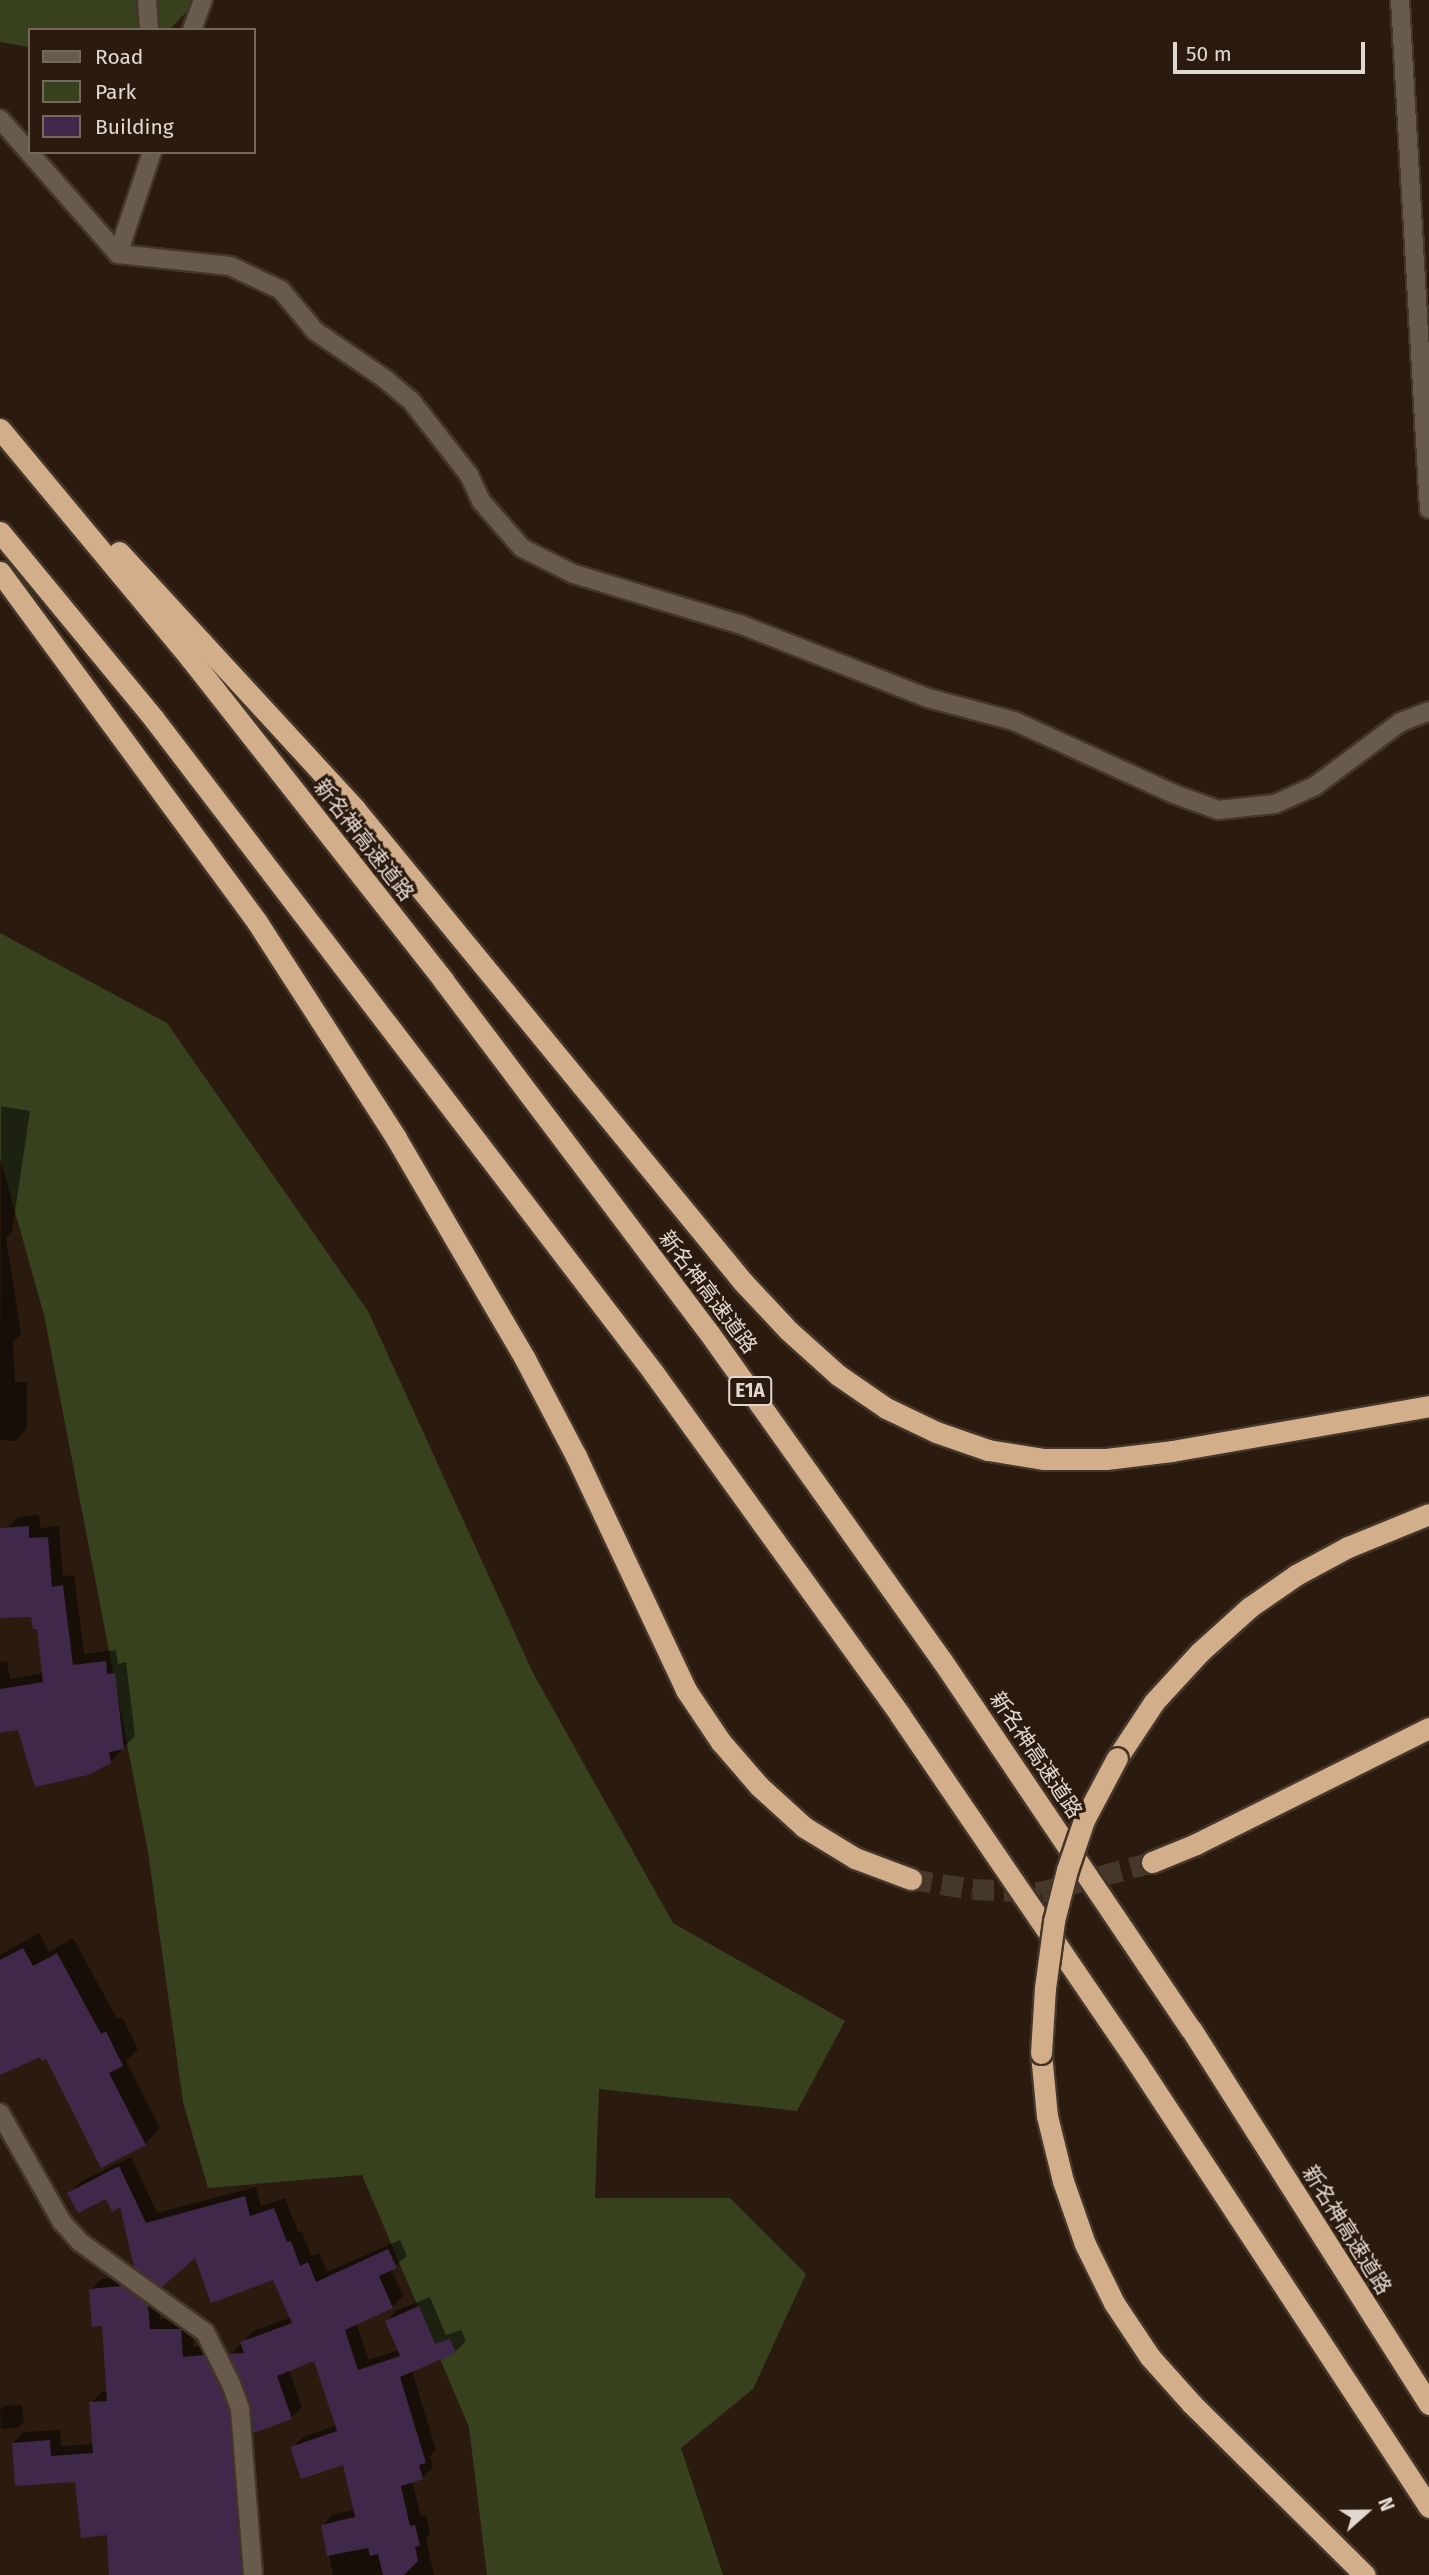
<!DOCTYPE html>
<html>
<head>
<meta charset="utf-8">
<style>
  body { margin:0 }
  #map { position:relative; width:1429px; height:2575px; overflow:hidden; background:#2a1b0e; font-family:"Fira Sans","Noto Sans JP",sans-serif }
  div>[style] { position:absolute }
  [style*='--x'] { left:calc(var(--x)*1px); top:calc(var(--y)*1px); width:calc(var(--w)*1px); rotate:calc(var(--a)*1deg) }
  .green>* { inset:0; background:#37411e }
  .shadow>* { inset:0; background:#0007 }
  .building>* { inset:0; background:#40284a }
  .highway-tunnel>* { height:21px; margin-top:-10.5px; transform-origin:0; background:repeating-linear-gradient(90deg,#46372b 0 21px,transparent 0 31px) }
  .roads { filter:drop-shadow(2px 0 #443529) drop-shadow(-2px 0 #443529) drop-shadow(0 2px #443529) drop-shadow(0 -2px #443529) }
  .street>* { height:18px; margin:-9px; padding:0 9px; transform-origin:9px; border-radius:9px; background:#695b4c }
  .highway>* { height:21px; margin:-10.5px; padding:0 10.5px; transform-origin:10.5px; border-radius:10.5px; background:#d2af8a }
  .bridges { filter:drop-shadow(2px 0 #443529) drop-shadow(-2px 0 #443529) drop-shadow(0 2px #443529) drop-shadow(0 -2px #443529) }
  .highway-bridge>* { height:21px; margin:-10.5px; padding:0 10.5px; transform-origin:10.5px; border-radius:10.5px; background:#d2af8a }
  span { translate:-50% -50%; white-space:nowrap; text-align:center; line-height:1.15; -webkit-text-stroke:6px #2a1b0e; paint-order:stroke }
  .shield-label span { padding:2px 5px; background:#2a1b0e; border:2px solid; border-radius:5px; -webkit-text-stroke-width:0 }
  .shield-label { font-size:19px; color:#e3d8d0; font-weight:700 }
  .street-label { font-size:21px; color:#e3d8d0 }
  .legend { position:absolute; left:28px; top:28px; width:228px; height:126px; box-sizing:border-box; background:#2a1b0e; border:2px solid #74675c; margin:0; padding:9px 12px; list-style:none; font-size:21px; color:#e3d8d0 }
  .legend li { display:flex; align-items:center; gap:14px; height:35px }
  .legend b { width:35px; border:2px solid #74675c }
  .north { position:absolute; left:1331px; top:2477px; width:70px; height:70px; -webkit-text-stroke:5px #2a1b0e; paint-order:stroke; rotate:69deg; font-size:19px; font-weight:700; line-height:28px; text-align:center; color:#e3d8d0 }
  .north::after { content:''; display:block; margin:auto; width:24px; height:32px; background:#e3d8d0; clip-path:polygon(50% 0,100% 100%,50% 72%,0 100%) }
  .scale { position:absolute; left:1173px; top:42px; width:192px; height:32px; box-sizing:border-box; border:4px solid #e3d8d0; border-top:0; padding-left:9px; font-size:21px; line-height:24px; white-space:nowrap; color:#e3d8d0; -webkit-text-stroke:5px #2a1b0e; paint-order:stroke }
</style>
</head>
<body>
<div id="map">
  <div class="green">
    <i style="clip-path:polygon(0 0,198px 0,169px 30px,30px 30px,30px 47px,0 42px)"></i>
    <i style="clip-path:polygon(0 933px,167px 1023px,368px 1311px,533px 1673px,673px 1923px,845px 2021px,797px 2111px,599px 2089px,595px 2198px,730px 2198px,806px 2274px,753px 2389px,681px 2448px,723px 2575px,487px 2575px,469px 2427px,362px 2175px,208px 2188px,183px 2102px,148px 1852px,44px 1315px,0 1158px)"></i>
  </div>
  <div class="shadow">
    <i style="clip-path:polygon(1px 1106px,30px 1111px,12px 1232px,6px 1238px,21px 1334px,13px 1342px,15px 1382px,27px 1382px,27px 1429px,15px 1441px,0 1440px)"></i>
    <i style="clip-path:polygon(39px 1515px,40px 1528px,59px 1526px,63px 1576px,74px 1575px,84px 1654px,116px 1650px,118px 1664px,126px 1662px,135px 1736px,110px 1762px,19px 1728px,0 1731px,0 1662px,7px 1661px,10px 1679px,44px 1673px,39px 1627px,33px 1615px,0 1609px,0 1536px,18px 1517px)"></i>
    <i style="clip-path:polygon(39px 1933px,49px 1952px,73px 1938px,117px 2019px,122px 2017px,138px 2049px,126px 2061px,160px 2128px,145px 2144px,47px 2057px,41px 2054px,0 2073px,0 1955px)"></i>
    <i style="clip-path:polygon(131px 2157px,157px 2213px,256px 2187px,261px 2206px,285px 2198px,298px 2232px,302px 2231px,311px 2256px,319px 2253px,327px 2272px,400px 2240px,407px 2256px,391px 2269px,403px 2296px,392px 2307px,356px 2323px,369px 2360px,399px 2350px,387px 2321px,397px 2310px,430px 2297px,446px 2335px,461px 2330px,466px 2341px,455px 2352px,412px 2371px,436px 2450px,430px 2456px,433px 2467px,422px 2478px,412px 2481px,421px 2516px,426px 2515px,430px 2533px,426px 2538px,434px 2575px,333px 2575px,323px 2525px,333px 2514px,355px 2510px,344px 2463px,292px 2448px,303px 2437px,337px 2425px,315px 2358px,289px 2370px,302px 2407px,291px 2418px,252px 2405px,231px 2354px,253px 2331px,292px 2317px,274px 2277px,196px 2255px,162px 2285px,121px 2205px,106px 2197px,69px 2193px,80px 2182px)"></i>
    <i style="clip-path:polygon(134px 2276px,158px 2294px,160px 2319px,189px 2317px,194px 2347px,215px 2345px,239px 2400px,253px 2575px,111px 2575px,109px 2533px,76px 2480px,13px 2443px,24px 2432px,60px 2430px,61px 2446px,94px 2444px,91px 2403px,102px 2392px,108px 2391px,103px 2324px,91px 2289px,102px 2279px)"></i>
    <i style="clip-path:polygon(22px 2405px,24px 2422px,19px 2427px,1px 2429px,0 2410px,4px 2406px)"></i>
  </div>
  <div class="building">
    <i style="clip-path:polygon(29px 1526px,29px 1538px,48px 1537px,52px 1587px,63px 1585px,73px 1665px,106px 1661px,107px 1674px,115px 1673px,124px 1749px,109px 1752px,111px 1763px,88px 1775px,35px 1787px,18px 1730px,0 1733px,0 1689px,43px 1682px,37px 1629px,33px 1629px,31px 1617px,0 1618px,0 1528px)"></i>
    <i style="clip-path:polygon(23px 1948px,33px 1966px,57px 1953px,101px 2034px,106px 2031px,123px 2066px,109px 2073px,146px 2145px,101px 2168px,46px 2059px,42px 2061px,40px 2057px,0 2075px,0 1960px)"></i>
    <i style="clip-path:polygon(119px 2166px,146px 2223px,245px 2196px,250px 2216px,274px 2208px,287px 2242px,291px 2241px,300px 2266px,308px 2262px,316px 2282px,388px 2249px,397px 2268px,379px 2276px,393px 2308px,345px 2330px,358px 2370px,400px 2356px,385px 2321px,419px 2306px,435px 2344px,450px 2339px,456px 2353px,400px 2377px,426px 2463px,419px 2465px,423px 2479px,401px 2486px,410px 2526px,415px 2525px,420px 2546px,415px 2547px,418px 2561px,404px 2575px,383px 2575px,378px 2554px,370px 2556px,368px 2548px,327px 2556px,321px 2525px,355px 2517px,343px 2465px,301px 2479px,290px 2447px,337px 2431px,314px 2361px,277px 2376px,292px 2419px,253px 2433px,251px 2405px,229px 2354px,244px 2353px,240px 2342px,292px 2323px,273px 2280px,211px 2303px,195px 2258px,162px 2287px,134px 2267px,120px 2207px,112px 2212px,106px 2199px,78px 2213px,67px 2193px)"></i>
    <i style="clip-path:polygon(122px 2286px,148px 2305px,150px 2329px,181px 2329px,183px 2357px,204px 2355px,221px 2388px,229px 2411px,242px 2575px,109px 2575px,107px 2535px,81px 2538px,75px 2482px,15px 2486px,12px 2443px,50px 2440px,51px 2456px,93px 2453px,89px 2402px,107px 2401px,102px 2326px,92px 2327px,89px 2289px)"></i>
  </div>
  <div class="highway-tunnel">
    <i style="--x:911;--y:1879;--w:63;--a:9.2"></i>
    <i style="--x:973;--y:1889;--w:68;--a:2.5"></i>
    <i style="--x:1041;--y:1892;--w:115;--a:-15.1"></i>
  </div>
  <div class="roads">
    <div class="street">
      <i style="--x:147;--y:0;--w:30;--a:86"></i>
      <i style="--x:1400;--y:0;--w:510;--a:86.74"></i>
      <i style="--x:192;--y:30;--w:32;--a:-70"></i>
      <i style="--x:0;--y:119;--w:179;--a:48.8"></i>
      <i style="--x:118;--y:254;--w:113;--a:6.1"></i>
      <i style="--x:230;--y:266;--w:56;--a:25.2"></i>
      <i style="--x:281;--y:290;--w:53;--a:50.3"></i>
      <i style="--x:315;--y:331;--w:85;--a:34.4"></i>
      <i style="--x:385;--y:379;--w:35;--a:40"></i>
      <i style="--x:412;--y:402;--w:93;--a:52"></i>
      <i style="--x:469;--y:475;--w:29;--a:65"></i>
      <i style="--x:481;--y:501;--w:62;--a:48.9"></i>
      <i style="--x:522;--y:548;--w:58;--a:26.6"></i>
      <i style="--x:574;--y:574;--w:172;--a:16.9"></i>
      <i style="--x:739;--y:624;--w:203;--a:21.4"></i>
      <i style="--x:928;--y:698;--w:89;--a:15"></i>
      <i style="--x:1014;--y:721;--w:176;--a:24.5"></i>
      <i style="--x:1174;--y:794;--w:47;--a:20"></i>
      <i style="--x:1218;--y:810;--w:57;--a:-6"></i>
      <i style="--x:1275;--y:804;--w:44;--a:-24.2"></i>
      <i style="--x:1315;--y:786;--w:107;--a:-36.7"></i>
      <i style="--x:1401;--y:722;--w:30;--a:-21"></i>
      <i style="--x:118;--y:254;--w:108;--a:-71.6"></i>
      <i style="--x:0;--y:2113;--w:125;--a:60.4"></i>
      <i style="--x:62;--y:2222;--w:27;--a:48"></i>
      <i style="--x:80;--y:2242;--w:154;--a:35.8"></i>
      <i style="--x:205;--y:2332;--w:58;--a:63.4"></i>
      <i style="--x:231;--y:2384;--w:27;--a:70"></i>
      <i style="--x:240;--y:2409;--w:167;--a:85.5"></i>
    </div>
    <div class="highway">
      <i style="--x:0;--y:429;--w:298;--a:50.3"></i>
      <i style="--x:190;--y:658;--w:410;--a:51.8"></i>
      <i style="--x:443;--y:980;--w:438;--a:53"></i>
      <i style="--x:707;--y:1330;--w:407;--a:54.6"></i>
      <i style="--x:943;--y:1662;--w:443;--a:56"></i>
      <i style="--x:1191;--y:2029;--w:444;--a:57.6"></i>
      <i style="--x:0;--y:532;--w:242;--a:50.5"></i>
      <i style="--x:154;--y:719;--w:822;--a:52.61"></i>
      <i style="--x:653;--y:1372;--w:423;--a:54.2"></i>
      <i style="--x:900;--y:1715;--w:422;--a:55.7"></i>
      <i style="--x:1138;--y:2064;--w:530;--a:56.7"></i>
      <i style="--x:119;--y:552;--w:349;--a:47.4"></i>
      <i style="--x:355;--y:809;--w:612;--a:50.64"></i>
      <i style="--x:743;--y:1282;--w:67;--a:46.8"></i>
      <i style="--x:789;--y:1331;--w:66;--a:41.9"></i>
      <i style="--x:838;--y:1375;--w:58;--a:34.5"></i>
      <i style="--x:886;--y:1408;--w:55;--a:25.6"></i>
      <i style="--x:936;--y:1432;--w:55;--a:19.1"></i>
      <i style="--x:988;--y:1450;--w:57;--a:9.1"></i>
      <i style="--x:1044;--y:1459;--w:62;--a:0"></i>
      <i style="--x:1106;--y:1459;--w:66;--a:-6.9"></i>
      <i style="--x:1172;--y:1451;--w:261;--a:-9.9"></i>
      <i style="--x:0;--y:572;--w:434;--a:53.7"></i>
      <i style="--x:257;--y:922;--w:257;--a:57.2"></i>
      <i style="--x:396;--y:1138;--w:256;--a:59.7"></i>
      <i style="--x:525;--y:1359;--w:110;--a:62.3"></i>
      <i style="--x:576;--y:1456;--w:259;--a:64.8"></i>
      <i style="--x:686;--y:1690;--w:63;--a:56.1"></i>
      <i style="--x:721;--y:1742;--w:58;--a:49.2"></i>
      <i style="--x:759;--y:1786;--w:61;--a:42.3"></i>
      <i style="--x:804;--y:1827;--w:60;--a:31.3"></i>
      <i style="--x:855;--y:1858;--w:60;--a:20.6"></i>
      <i style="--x:1117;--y:1758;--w:67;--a:-56.5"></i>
      <i style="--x:1154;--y:1702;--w:68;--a:-47.4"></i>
      <i style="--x:1200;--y:1652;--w:67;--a:-42"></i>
      <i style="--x:1250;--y:1607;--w:56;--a:-34.8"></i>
      <i style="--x:1296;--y:1575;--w:59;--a:-28.3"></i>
      <i style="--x:1348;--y:1547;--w:87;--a:-22.2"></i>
      <i style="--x:1152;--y:1862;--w:48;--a:-22.2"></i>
      <i style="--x:1196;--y:1844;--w:260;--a:-26.5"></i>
      <i style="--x:1041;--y:2053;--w:63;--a:84.6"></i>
      <i style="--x:1047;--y:2116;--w:67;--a:76.2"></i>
      <i style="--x:1063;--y:2181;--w:67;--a:70.8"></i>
      <i style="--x:1085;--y:2244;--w:66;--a:63.8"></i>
      <i style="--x:1114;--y:2303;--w:65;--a:56.3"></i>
      <i style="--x:1150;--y:2357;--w:63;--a:48.2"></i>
      <i style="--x:1192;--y:2404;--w:243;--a:44.7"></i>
    </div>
  </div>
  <div class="bridges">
    <div class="highway-bridge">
      <i style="--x:1041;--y:2053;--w:65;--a:-86.5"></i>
      <i style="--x:1045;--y:1988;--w:68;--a:-82.3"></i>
      <i style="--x:1054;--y:1921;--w:53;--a:-75.7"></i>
      <i style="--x:1067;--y:1870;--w:53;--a:-71.2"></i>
      <i style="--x:1084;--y:1820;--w:70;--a:-62"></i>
    </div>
  </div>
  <div class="shield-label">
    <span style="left:750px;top:1391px">E1A</span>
  </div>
  <div class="street-label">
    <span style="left:364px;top:840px;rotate:52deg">新名神高速道路</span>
    <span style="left:708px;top:1292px;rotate:53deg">新名神高速道路</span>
    <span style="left:1036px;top:1755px;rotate:56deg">新名神高速道路</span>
    <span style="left:1347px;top:2230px;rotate:58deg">新名神高速道路</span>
  </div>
  <ul class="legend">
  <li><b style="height:9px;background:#695b4c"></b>Road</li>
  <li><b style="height:19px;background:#37411e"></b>Park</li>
  <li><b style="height:19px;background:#40284a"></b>Building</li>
  </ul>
  <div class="north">N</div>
  <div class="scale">50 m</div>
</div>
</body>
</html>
